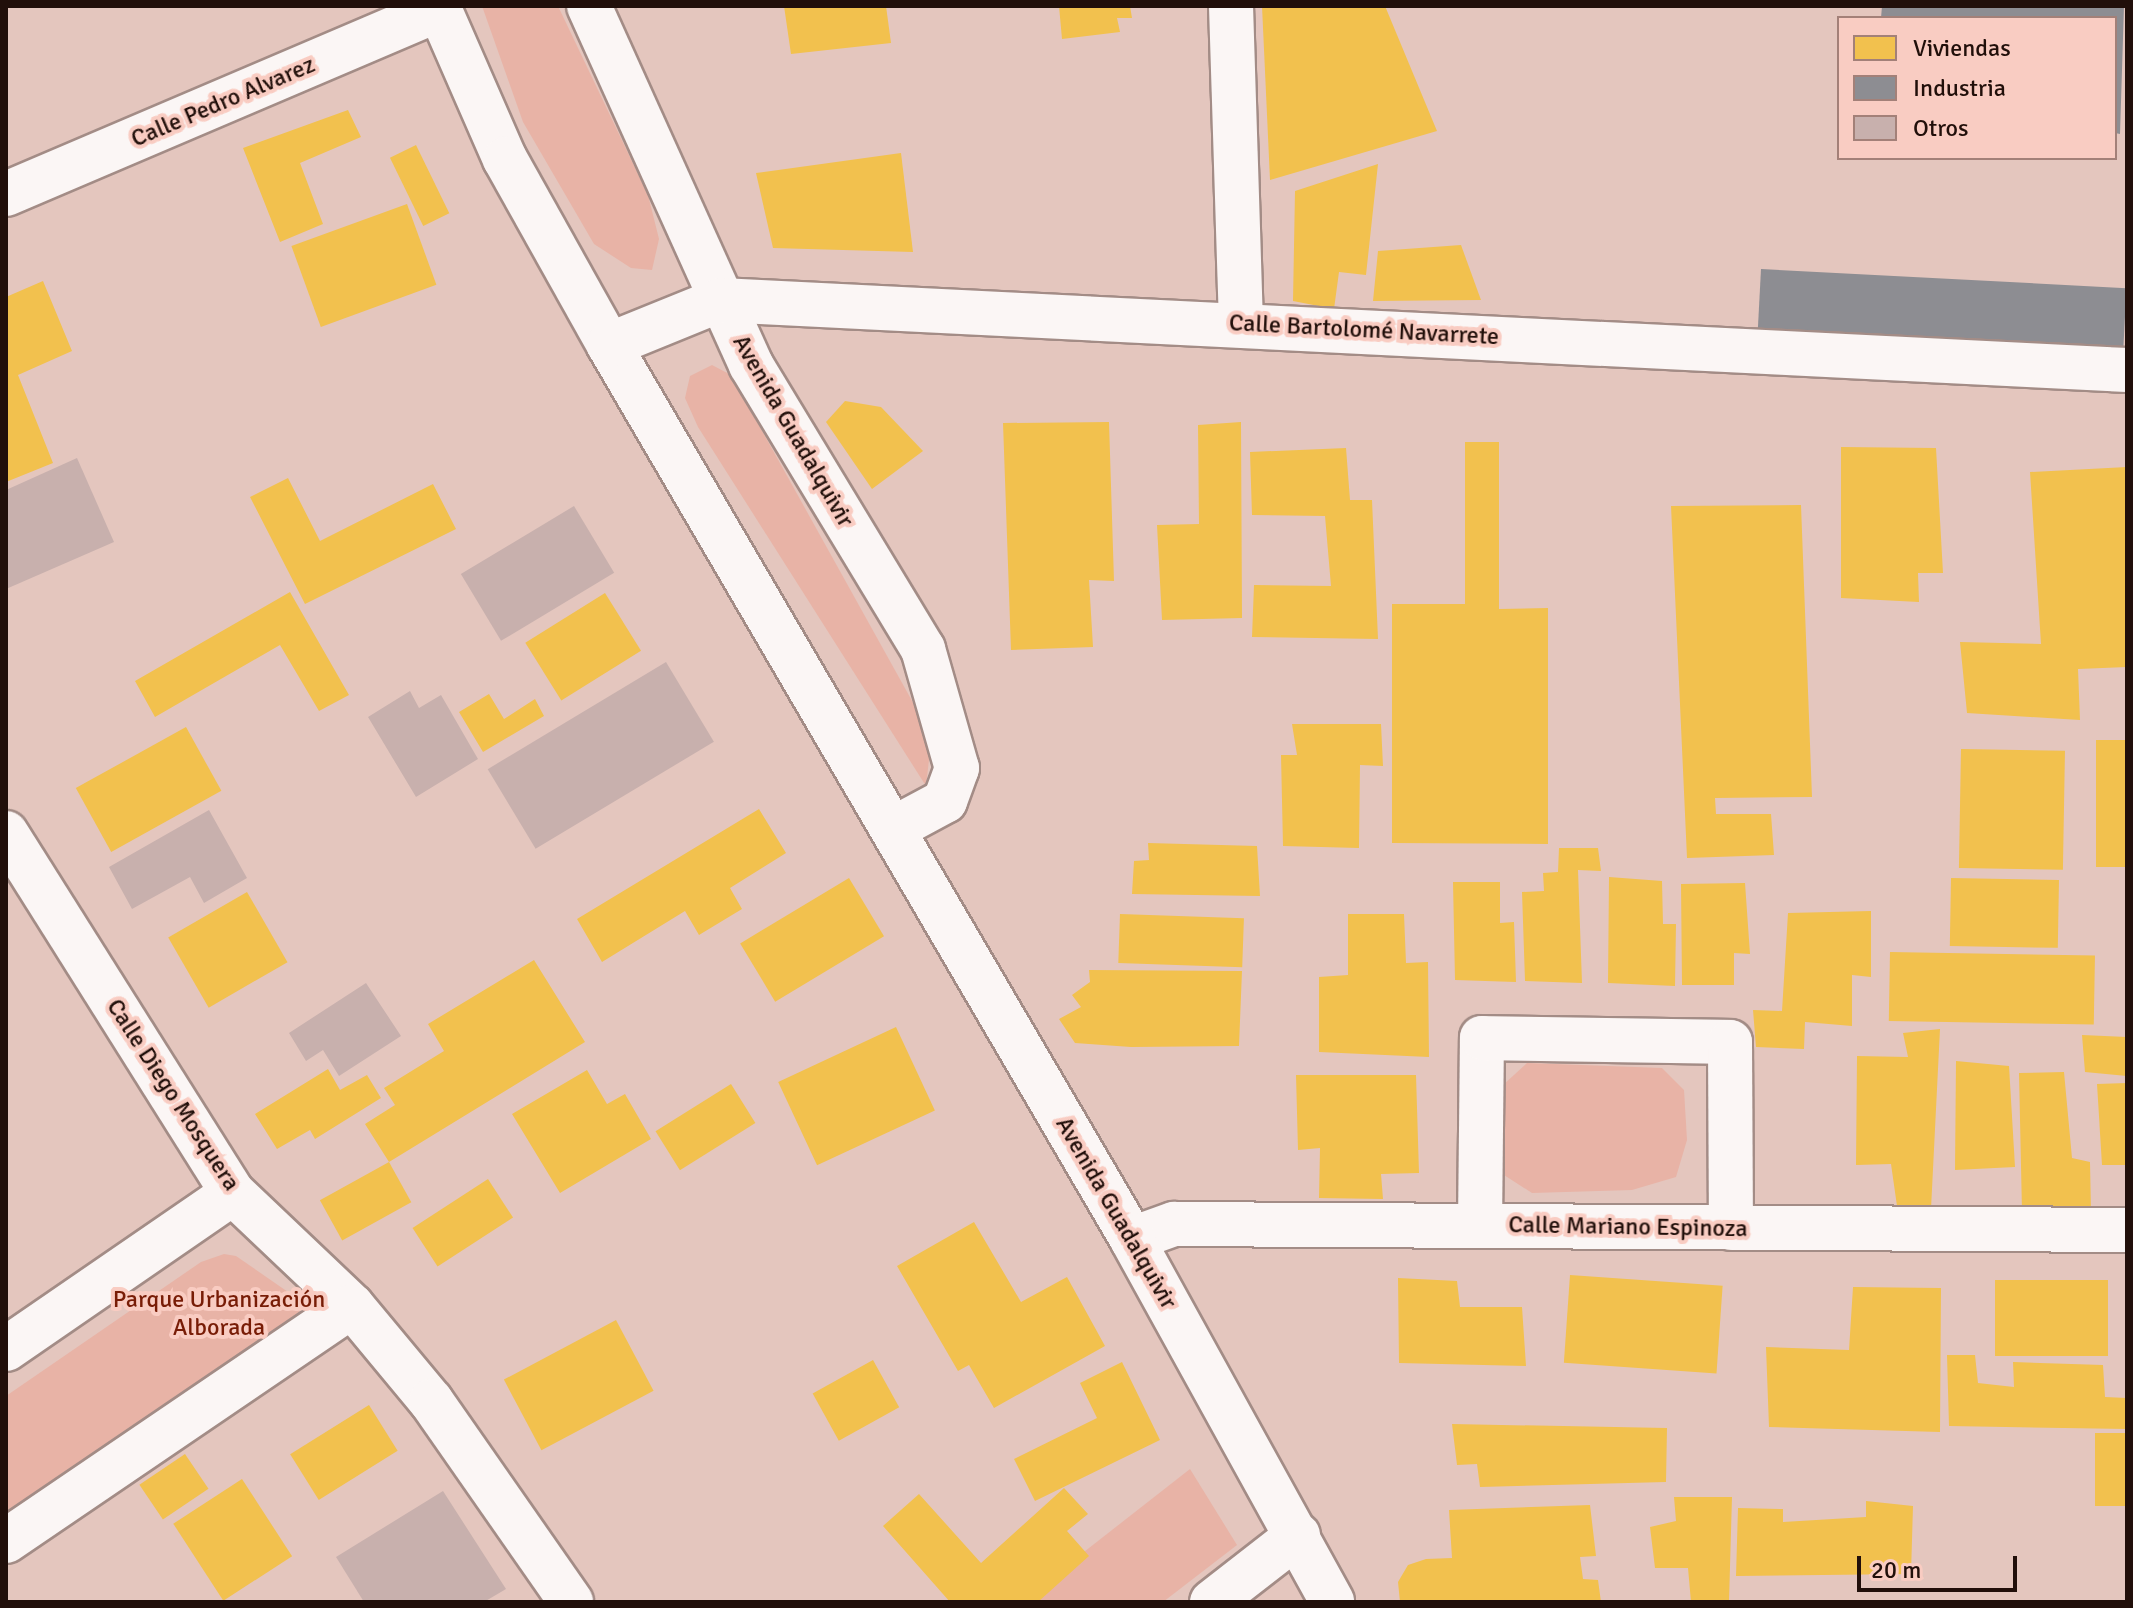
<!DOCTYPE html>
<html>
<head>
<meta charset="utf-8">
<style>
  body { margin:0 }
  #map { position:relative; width:2133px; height:1608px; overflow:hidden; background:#e4c6be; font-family:Signika,sans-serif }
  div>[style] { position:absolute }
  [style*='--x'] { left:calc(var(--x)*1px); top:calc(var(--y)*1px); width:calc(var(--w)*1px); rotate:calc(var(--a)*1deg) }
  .green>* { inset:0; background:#e8b3a6 }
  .homes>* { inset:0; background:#f2c14e; transform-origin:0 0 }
  .industry>* { inset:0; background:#8d8d92; transform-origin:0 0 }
  .building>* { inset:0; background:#c8b0ad; transform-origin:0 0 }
  .roads { filter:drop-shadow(2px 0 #a38c86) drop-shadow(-2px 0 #a38c86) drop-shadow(0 2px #a38c86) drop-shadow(0 -2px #a38c86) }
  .minor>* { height:44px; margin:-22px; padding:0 22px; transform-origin:22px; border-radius:22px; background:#fbf6f5 }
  span { translate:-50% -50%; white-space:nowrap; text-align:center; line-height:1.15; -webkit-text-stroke:8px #f9ccc2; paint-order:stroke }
  .street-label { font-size:24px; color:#210f0a }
  .park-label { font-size:24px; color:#781c06 }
  .frame { position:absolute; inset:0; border:8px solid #210f0a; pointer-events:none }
  .legend { position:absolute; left:1837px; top:16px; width:280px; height:144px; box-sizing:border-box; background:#f9ccc2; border:2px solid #a38078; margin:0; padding:10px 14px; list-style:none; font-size:24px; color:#210f0a }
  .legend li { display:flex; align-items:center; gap:16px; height:40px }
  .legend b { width:40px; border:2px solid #a38078 }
  .scale { position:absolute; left:1857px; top:1556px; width:160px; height:36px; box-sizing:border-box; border:4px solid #210f0a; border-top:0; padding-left:10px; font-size:24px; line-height:28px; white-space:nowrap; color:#210f0a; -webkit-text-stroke:6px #f9ccc2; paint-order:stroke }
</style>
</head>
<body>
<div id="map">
  <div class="green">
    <i style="clip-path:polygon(482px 6px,558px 6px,648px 195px,659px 239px,652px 270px,631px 268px,594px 244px,523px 122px)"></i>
    <i style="clip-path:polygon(712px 365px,731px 375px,926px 726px,930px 751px,926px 786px,698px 427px,685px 398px,690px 376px)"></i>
    <i style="clip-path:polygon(1527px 1063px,1662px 1068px,1684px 1090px,1687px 1140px,1676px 1177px,1632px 1190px,1532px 1193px,1504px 1175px,1494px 1144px,1503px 1085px)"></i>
    <i style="clip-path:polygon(224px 1254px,236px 1256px,301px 1301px,297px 1324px,6px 1523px,6px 1396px,201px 1262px)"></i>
    <i style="clip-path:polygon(1190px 1469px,1237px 1545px,1163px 1602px,1020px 1602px)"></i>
  </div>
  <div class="homes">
    <i style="clip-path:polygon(784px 6px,886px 6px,891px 43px,791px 54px)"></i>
    <i style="clip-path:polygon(1059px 6px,1130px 6px,1132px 18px,1117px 18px,1120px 32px,1062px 39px)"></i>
    <i style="clip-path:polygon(1262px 6px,1385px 6px,1437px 131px,1270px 180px)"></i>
    <i style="clip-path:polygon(348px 110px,361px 137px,300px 163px,323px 224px,280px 242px,243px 148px)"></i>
    <i style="left:416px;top:145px;width:76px;height:29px;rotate:64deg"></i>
    <i style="clip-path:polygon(901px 153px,913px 252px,773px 248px,756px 173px)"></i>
    <i style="clip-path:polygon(1378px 164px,1366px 275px,1339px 272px,1334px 309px,1293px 301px,1295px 191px)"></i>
    <i style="left:407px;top:204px;width:86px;height:123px;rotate:70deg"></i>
    <i style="clip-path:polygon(1461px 245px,1481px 300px,1373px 301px,1378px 251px)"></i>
    <i style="clip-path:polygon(43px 281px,72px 351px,18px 375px,53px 463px,6px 482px,6px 297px)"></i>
    <i style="clip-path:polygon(845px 401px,881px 407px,923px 451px,872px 489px,826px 422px)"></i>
    <i style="clip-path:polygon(1109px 422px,1114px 581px,1089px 580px,1093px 647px,1011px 650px,1003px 423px)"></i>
    <i style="clip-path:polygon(1241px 422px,1242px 618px,1162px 620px,1157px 525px,1199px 524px,1198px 425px)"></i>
    <i style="clip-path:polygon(1465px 442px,1499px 442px,1499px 609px,1548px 608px,1548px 844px,1392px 843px,1392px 604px,1465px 604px)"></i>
    <i style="clip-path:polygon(1841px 447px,1936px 448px,1943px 573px,1918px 573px,1919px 602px,1841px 598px)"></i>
    <i style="clip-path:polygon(1346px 448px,1350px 500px,1372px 500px,1378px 639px,1252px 637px,1254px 585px,1331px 586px,1325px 516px,1252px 515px,1250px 452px)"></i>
    <i style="clip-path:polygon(2127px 467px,2127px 667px,2078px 669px,2080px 720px,1967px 713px,1960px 642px,2041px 644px,2030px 472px)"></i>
    <i style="clip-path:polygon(288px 478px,320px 541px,433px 484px,456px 529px,305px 604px,250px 497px)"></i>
    <i style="clip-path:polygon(1801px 505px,1812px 797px,1715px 798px,1716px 814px,1771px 814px,1774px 855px,1687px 858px,1671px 506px)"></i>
    <i style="clip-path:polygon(290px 592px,349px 695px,319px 711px,280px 645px,155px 717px,135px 681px)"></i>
    <i style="left:605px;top:593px;width:68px;height:94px;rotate:58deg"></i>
    <i style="clip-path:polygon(489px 694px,504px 719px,535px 699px,544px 716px,483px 752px,459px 712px)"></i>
    <i style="clip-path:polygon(1292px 724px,1381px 724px,1383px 766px,1360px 765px,1359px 848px,1283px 846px,1281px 755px,1297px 755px)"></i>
    <i style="left:186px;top:727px;width:73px;height:126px;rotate:61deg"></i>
    <i style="left:2096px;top:740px;width:31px;height:127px"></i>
    <i style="left:1961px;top:749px;width:104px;height:119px;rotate:1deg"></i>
    <i style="clip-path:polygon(759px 809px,786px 853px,730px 888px,742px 909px,699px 935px,685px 911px,602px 962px,577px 919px)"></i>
    <i style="clip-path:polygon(1148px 843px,1257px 846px,1260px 896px,1132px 894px,1134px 861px,1149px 860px)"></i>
    <i style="clip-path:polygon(1559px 848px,1598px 848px,1601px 871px,1578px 870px,1582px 983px,1525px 981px,1522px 892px,1544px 891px,1543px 873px,1558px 872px)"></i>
    <i style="clip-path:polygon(1609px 877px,1662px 881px,1663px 924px,1676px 924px,1675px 986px,1608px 983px)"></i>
    <i style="left:849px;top:878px;width:68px;height:127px;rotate:59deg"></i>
    <i style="left:1951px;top:878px;width:108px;height:68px;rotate:1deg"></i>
    <i style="clip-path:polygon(1453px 882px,1500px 882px,1500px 923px,1514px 922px,1516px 982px,1455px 980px)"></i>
    <i style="clip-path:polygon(1745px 883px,1750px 954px,1734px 953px,1734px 985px,1682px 985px,1681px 884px)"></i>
    <i style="left:247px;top:892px;width:81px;height:91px;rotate:60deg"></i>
    <i style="clip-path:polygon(1871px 911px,1871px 977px,1852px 975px,1852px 1026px,1805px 1022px,1804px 1049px,1756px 1047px,1753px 1010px,1782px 1011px,1788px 913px)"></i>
    <i style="left:1120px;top:914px;width:124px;height:49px;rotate:2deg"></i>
    <i style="clip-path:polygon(1348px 914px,1404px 914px,1406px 963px,1428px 962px,1429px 1057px,1319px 1052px,1319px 977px,1348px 975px)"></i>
    <i style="left:1890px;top:952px;width:205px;height:69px;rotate:1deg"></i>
    <i style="clip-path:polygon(534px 960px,585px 1042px,389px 1162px,365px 1124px,395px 1105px,384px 1088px,444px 1051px,428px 1024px)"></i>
    <i style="clip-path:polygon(1089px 970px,1242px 971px,1239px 1046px,1131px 1047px,1075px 1043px,1059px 1019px,1081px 1007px,1072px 995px,1090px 982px)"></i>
    <i style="left:896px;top:1027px;width:92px;height:130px;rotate:65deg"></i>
    <i style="clip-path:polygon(1940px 1029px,1931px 1209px,1897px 1206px,1891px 1164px,1856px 1165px,1857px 1056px,1908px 1057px,1903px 1033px)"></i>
    <i style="clip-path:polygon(2082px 1035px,2127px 1037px,2127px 1076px,2085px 1072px)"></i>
    <i style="clip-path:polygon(1956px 1061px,2009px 1066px,2015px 1167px,1955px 1170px)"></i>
    <i style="clip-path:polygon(328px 1069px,340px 1090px,367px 1075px,381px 1098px,315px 1139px,310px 1130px,277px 1149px,255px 1114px)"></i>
    <i style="clip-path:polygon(587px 1070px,607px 1104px,625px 1094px,651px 1139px,560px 1193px,512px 1114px)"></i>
    <i style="clip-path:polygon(2064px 1072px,2072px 1158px,2090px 1162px,2091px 1212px,2022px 1212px,2019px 1073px)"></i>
    <i style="clip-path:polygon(1296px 1075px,1416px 1075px,1419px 1173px,1381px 1174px,1383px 1199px,1319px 1198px,1320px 1148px,1298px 1150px)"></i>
    <i style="clip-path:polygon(2127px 1083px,2127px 1165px,2102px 1165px,2097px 1084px)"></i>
    <i style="left:731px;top:1084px;width:46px;height:89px;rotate:58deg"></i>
    <i style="left:389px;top:1162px;width:46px;height:79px;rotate:61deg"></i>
    <i style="left:488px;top:1179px;width:46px;height:90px;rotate:57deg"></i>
    <i style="clip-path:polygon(974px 1222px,1021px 1302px,1067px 1277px,1105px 1346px,994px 1408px,969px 1365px,958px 1371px,897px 1266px)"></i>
    <i style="left:1570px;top:1275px;width:153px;height:88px;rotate:4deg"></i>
    <i style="clip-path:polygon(1398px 1278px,1457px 1281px,1460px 1307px,1522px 1307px,1526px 1366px,1399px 1363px)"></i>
    <i style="left:1995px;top:1280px;width:113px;height:76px"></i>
    <i style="clip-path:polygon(1853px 1287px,1941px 1288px,1940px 1432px,1769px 1427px,1766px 1347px,1849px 1350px)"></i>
    <i style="left:616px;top:1320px;width:80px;height:127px;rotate:62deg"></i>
    <i style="clip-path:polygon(1947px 1355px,1975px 1355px,1978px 1383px,2014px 1387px,2013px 1362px,2103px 1365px,2105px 1397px,2127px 1398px,2127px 1429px,1949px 1426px)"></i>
    <i style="left:873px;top:1360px;width:54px;height:69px;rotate:61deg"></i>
    <i style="clip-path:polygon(1122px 1362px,1160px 1440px,1035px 1501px,1014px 1459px,1097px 1418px,1080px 1383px)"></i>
    <i style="left:369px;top:1405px;width:54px;height:93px;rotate:58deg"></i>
    <i style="clip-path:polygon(1452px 1424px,1667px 1428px,1666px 1482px,1480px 1487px,1477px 1464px,1457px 1465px)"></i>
    <i style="left:2095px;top:1433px;width:32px;height:73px"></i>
    <i style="left:185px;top:1454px;width:42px;height:55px;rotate:56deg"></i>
    <i style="left:242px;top:1479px;width:92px;height:82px;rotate:57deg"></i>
    <i style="clip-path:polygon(1064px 1488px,1088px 1514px,1067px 1531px,1089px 1556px,1038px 1602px,950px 1602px,883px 1526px,919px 1494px,981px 1563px)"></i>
    <i style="clip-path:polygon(1674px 1497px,1732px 1497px,1729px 1602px,1691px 1602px,1688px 1568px,1655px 1568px,1650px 1527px,1676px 1521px)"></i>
    <i style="clip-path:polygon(1866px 1501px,1913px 1506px,1911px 1574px,1736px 1576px,1738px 1508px,1783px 1509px,1783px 1522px,1866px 1517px)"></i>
    <i style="clip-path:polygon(1590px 1505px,1596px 1556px,1580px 1557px,1583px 1579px,1598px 1580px,1601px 1602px,1400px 1602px,1398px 1582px,1408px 1565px,1426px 1559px,1452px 1558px,1449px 1510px)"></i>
  </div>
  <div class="industry">
    <i style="clip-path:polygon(1882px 6px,2124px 6px,2120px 134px,2115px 133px,2115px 18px,1881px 18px)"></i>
    <i style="left:1761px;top:269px;width:366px;height:64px;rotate:3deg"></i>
  </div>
  <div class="building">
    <i style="clip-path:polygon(77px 458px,114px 542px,6px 589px,6px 490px)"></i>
    <i style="left:574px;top:506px;width:78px;height:132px;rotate:59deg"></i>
    <i style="left:666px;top:662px;width:93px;height:208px;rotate:59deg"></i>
    <i style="clip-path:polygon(410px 691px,419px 708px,441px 695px,478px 759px,416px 797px,368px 717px)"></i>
    <i style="clip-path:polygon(209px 810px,247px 878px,204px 903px,190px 877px,132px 909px,109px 867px)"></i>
    <i style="clip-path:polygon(366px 983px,401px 1036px,339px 1076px,323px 1050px,306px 1061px,289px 1033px)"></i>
    <i style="clip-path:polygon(443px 1491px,506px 1589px,484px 1602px,364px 1602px,336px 1557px)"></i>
  </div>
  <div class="roads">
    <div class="minor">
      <i style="--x:438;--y:6;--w:167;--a:66.4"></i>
      <i style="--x:505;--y:159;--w:213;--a:60.8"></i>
      <i style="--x:609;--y:345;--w:1036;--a:59.67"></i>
      <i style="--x:1132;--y:1239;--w:414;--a:61.1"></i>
      <i style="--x:589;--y:6;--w:394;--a:65.7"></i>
      <i style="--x:751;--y:365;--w:332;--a:58.8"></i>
      <i style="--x:923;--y:649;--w:124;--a:74.1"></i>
      <i style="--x:957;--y:768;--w:35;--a:110"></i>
      <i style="--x:945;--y:801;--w:59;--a:151.7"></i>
      <i style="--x:1231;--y:6;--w:317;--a:88.2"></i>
      <i style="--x:6;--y:194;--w:471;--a:-23.1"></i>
      <i style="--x:609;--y:345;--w:120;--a:-22.1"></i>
      <i style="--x:720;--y:300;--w:1409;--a:2.85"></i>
      <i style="--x:6;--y:833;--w:426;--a:57.8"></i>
      <i style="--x:233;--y:1193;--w:164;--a:43.5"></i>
      <i style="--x:352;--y:1306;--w:124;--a:50.3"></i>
      <i style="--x:431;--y:1401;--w:245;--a:55.1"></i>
      <i style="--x:1480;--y:1225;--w:187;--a:-89.4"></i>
      <i style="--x:1482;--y:1038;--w:248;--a:0.9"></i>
      <i style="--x:1730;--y:1042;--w:186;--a:89.7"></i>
      <i style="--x:1132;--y:1239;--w:45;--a:-19.7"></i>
      <i style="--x:1174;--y:1224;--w:953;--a:0.36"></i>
      <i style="--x:6;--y:1349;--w:275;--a:-34.5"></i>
      <i style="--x:6;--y:1541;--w:418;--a:-34.2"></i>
      <i style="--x:1212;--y:1602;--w:109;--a:-37.9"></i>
    </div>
  </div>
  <div class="street-label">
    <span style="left:223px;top:102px;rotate:-23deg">Calle Pedro Alvarez</span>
    <span style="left:1364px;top:330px;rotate:3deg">Calle Bartolomé Navarrete</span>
    <span style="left:793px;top:431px;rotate:60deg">Avenida Guadalquivir</span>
    <span style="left:173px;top:1095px;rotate:57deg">Calle Diego Mosquera</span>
    <span style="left:1116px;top:1213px;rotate:60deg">Avenida Guadalquivir</span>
    <span style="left:1628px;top:1227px;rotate:1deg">Calle Mariano Espinoza</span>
  </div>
  <div class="park-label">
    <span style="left:219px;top:1314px">Parque Urbanización<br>Alborada</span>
  </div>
  <div class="frame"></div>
  <ul class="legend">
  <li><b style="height:22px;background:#f2c14e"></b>Viviendas</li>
  <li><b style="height:22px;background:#8d8d92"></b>Industria</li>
  <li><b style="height:22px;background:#c8b0ad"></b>Otros</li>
  </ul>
  <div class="scale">20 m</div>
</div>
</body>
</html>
